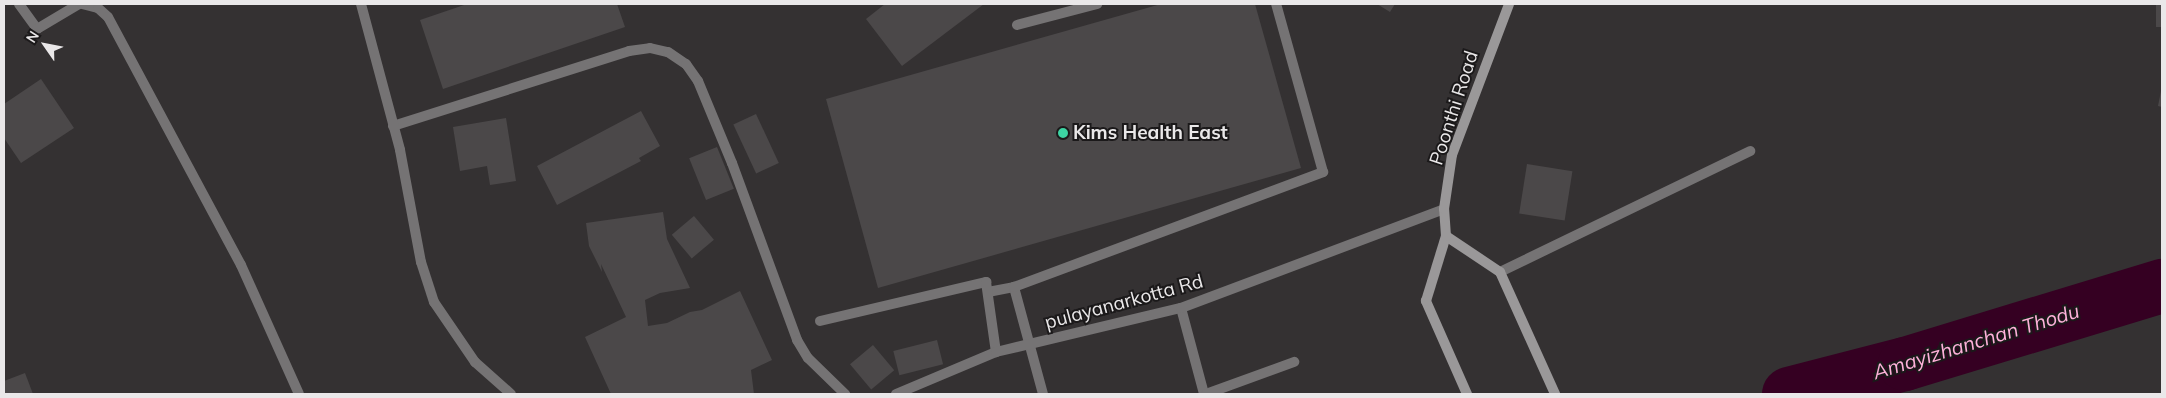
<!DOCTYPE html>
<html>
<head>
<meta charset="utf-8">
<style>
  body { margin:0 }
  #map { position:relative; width:2166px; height:398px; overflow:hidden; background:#343132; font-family:Mulish,sans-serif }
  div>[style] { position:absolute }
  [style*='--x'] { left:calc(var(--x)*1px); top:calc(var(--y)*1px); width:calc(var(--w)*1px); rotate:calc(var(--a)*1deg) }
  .river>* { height:54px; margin:-27px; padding:0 27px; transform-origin:27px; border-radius:27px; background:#350022 }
  .building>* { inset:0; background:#4b4849; transform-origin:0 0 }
  .service>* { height:10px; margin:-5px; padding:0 5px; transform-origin:5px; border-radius:5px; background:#757374 }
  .minor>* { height:10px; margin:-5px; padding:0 5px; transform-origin:5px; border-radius:5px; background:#757374 }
  .tertiary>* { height:10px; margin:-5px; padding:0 5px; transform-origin:5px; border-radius:5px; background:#757374 }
  .secondary>* { height:10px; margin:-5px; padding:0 5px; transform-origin:5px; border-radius:5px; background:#9a9899 }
  .dots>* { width:14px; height:14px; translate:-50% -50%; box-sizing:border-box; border:2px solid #1b191a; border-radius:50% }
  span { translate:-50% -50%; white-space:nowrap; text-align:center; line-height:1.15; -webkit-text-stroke:4px #1b191a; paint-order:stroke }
  .street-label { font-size:19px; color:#eae8e9 }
  .poi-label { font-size:19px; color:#eae8e9; font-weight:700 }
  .left { translate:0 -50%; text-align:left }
  .water-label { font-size:20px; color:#feb1da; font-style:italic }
  .frame { position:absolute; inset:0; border:5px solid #eae8e9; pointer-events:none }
  .north { position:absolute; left:20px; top:20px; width:50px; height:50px; -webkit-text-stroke:4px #1b191a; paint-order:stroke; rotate:303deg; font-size:14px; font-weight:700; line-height:20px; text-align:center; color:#eae8e9 }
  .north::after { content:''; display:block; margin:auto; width:18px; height:22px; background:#eae8e9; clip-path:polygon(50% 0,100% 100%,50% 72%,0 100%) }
</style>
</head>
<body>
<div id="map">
  <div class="river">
    <i style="--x:1789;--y:394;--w:120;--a:-14.5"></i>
    <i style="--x:1905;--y:364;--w:269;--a:-16.9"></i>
  </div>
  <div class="building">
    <i style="clip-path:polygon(467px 4px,617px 4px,625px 27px,443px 89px,420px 20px)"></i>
    <i style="clip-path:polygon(885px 4px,984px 4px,902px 66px,866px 19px)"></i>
    <i style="clip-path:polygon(1161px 4px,1255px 4px,1301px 168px,878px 288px,826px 99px)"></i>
    <i style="clip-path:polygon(1377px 4px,1395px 4px,1390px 12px)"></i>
    <i style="left:2156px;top:4px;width:6px;height:23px"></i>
    <i style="clip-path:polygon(41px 79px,74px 128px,21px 163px,4px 138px,4px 104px)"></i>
    <i style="clip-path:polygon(2161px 91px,2162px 91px,2162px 107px,2158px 106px)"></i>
    <i style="clip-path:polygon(641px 111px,660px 146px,639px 158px,641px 161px,557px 205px,537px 166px)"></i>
    <i style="left:756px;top:114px;width:54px;height:25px;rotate:65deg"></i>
    <i style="clip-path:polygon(506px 118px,516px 181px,490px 185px,487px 166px,460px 171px,453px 127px)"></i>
    <i style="left:717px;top:147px;width:45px;height:30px;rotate:68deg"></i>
    <i style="left:1527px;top:164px;width:46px;height:50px;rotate:9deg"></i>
    <i style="clip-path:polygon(663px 212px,667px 239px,690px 288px,660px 293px,645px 300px,648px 326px,667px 323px,690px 312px,702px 310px,740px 291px,772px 360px,751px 370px,754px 394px,611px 394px,585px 337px,626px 317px,601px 264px,602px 272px,589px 246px,586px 223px)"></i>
    <i style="left:694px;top:216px;width:31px;height:29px;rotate:50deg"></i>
    <i style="left:937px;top:340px;width:25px;height:45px;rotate:76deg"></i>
    <i style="left:873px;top:345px;width:33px;height:30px;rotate:50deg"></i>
    <i style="clip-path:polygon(25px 373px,33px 394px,4px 394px,4px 381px)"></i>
  </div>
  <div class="service">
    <i style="--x:1017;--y:25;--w:83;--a:-14.7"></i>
    <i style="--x:393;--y:126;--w:248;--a:-17.6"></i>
    <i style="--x:629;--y:51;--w:21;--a:-8"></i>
    <i style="--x:650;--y:48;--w:18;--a:13"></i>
    <i style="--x:668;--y:52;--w:22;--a:34"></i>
    <i style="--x:686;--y:64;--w:21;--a:55"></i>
    <i style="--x:698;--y:81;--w:89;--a:67.5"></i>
    <i style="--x:732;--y:163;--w:189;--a:69.8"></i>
    <i style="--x:797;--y:340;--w:21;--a:59"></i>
    <i style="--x:808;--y:358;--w:52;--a:44.2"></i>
    <i style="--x:988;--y:292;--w:26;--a:-11"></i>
    <i style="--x:1181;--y:308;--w:89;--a:75"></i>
    <i style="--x:820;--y:321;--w:171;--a:-13.2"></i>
    <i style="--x:986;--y:282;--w:71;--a:81.9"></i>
    <i style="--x:1043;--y:394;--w:111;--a:-105.2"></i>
    <i style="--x:1014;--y:287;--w:330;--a:-20.4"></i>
    <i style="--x:1323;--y:172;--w:174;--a:-105.6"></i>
    <i style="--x:1206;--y:394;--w:94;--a:-20"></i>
  </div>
  <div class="minor">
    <i style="--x:19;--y:4;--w:31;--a:54"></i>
    <i style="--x:37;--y:29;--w:49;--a:-30.8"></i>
    <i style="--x:82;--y:4;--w:16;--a:14"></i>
    <i style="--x:98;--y:8;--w:13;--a:42"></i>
    <i style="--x:108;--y:17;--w:281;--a:61.8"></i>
    <i style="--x:241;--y:265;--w:141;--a:65.8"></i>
    <i style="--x:361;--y:4;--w:151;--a:75"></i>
    <i style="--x:400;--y:150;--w:114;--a:79.4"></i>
    <i style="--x:421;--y:262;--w:42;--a:72"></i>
    <i style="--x:434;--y:302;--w:73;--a:55.7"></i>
    <i style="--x:475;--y:362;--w:48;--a:41.6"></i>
    <i style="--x:1500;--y:272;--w:278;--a:-25.8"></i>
  </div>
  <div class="tertiary">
    <i style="--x:896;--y:394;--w:108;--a:-22.8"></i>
    <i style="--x:996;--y:352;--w:190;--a:-13.4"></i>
    <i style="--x:1181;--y:308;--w:281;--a:-20.6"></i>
  </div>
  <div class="secondary">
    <i style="--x:1446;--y:236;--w:65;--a:33.7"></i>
    <i style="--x:1500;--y:272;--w:134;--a:65.7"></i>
    <i style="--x:1467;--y:394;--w:102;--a:-113.8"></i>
    <i style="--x:1426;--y:301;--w:68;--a:-72.9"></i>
    <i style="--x:1446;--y:236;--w:27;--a:-94"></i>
    <i style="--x:1444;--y:209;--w:55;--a:-81.6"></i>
    <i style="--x:1452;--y:155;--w:161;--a:-69.3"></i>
  </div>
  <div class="dots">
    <i style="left:1063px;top:133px;background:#3dd4a3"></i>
  </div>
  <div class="street-label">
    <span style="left:1454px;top:108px;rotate:-72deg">Poonthi Road</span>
    <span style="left:1124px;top:302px;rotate:-15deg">pulayanarkotta Rd</span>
  </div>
  <div class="poi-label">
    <span class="left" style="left:1073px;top:133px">Kims Health East</span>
  </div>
  <div class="water-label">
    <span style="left:1976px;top:341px;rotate:-17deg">Amayizhanchan Thodu</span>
  </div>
  <div class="frame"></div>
  <div class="north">N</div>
</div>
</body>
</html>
